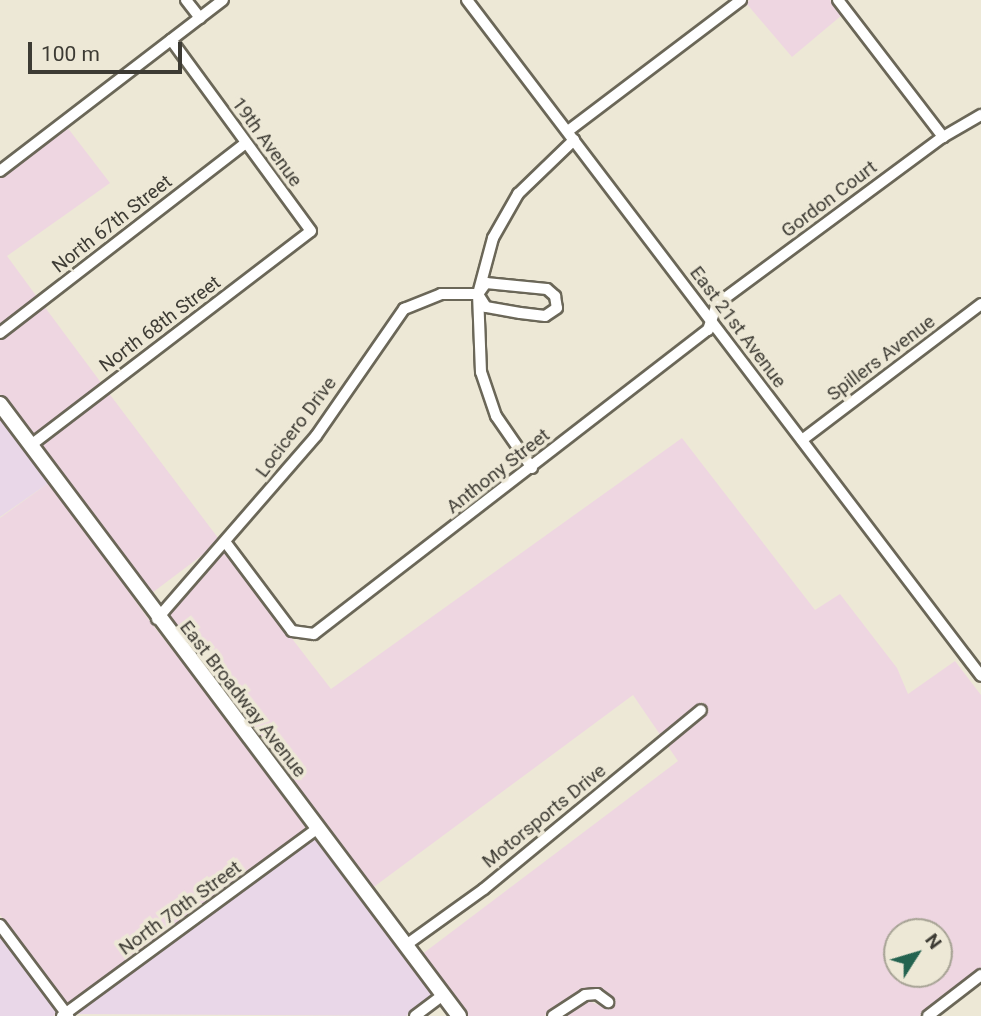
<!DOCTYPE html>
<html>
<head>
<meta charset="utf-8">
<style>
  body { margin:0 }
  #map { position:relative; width:981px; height:1016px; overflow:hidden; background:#ede8d6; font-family:Roboto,sans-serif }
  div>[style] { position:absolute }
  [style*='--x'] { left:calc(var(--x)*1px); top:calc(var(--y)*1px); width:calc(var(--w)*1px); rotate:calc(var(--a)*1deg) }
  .commercial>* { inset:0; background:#eed6e1; transform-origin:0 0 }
  .industrial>* { inset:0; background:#e9d7e8 }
  .roads { filter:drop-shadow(2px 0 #6b6758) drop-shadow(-2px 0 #6b6758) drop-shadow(0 2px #6b6758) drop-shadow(0 -2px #6b6758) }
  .minor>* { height:10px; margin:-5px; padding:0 5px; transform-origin:5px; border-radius:5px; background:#fff }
  .major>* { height:14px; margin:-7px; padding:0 7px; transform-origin:7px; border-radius:7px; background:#fff }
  span { translate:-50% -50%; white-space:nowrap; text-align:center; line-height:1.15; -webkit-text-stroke:7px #ede8d6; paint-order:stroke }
  .street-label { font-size:19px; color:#3d3b34 }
  .north { position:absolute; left:883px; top:918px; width:70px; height:70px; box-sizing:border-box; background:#ede8d6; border:2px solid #a7a395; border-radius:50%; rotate:53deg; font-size:19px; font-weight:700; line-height:28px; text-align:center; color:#3d3b34 }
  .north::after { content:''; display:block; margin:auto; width:24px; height:32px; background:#246350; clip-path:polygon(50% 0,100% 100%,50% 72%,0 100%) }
  .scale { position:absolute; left:28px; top:42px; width:154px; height:32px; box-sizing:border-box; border:4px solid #3d3b34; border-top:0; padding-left:9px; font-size:21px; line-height:24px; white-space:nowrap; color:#3d3b34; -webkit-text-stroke:5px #ede8d6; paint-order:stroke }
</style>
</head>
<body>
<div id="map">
  <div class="commercial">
    <i style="clip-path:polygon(750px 0,830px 0,842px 15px,792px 57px,746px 3px)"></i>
    <i style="clip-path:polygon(67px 127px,110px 183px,7px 256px,37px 297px,0 326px,0 178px)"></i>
    <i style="clip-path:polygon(44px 306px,102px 384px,32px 437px,0 394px,0 339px)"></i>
    <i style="left:108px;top:392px;width:187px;height:88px;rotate:53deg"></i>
    <i style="clip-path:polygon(evenodd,682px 438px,815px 610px,840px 594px,897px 668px,908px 694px,955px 661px,981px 695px,981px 969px,919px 1016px,562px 1016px,586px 1000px,609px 1009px,616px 1000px,597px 989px,582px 990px,544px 1016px,466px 1016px,421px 955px,678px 761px,667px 745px,709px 710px,702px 702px,661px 736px,633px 695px,371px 889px,164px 618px,225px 552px,331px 689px,682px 438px,897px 932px,939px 932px,939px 974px,897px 974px,897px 932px)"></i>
    <i style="clip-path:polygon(50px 482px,149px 620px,310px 827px,67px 1005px,0 915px,0 518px)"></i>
  </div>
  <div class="industrial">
    <i style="clip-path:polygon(0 414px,50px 482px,0 517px)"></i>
    <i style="clip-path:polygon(317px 835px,435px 994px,406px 1016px,74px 1014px)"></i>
    <i style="clip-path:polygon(0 935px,58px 1012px,53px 1016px,0 1016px)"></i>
  </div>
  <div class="roads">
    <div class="minor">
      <i style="--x:186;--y:0;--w:23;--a:52"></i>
      <i style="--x:467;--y:0;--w:849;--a:52.75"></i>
      <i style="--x:838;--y:0;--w:173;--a:52.5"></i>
      <i style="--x:568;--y:131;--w:217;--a:-37.1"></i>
      <i style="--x:0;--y:171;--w:281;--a:-37.5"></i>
      <i style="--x:0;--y:333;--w:311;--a:-37.7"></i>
      <i style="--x:802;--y:440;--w:225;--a:-37.2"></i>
      <i style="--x:31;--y:445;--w:352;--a:-37.4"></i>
      <i style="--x:311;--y:231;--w:237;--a:-126.2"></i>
      <i style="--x:532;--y:468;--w:63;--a:-124.7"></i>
      <i style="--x:496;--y:416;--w:46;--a:-108.8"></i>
      <i style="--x:481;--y:372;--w:78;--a:-92.2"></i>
      <i style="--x:478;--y:294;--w:58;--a:-75"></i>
      <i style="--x:493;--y:238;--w:51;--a:-60.4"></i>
      <i style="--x:518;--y:194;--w:78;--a:-44"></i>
      <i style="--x:226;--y:543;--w:110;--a:53.1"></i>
      <i style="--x:292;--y:631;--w:22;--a:8"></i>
      <i style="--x:314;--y:634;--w:498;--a:-37.7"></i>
      <i style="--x:708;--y:330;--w:28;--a:-71"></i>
      <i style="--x:717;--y:304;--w:281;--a:-36.5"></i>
      <i style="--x:943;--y:137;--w:44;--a:-30.1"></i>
      <i style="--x:157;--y:619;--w:242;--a:-49"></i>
      <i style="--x:316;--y:436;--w:155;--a:-55.3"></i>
      <i style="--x:404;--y:309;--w:40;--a:-22"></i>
      <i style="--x:441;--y:294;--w:37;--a:0"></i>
      <i style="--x:478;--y:294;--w:14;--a:-54"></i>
      <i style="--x:486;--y:283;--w:61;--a:5.6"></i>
      <i style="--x:547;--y:289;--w:11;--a:41"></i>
      <i style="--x:555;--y:296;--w:12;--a:81"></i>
      <i style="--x:557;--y:308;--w:14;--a:146"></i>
      <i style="--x:545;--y:316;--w:25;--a:-173"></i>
      <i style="--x:520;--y:313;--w:35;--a:-170"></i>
      <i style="--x:486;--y:307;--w:15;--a:-122"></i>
      <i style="--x:0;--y:925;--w:114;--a:53.2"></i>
      <i style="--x:406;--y:945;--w:96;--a:-35.7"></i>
      <i style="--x:484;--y:889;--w:281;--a:-39.5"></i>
      <i style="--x:62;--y:1016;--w:318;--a:-36.3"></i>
      <i style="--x:415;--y:1016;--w:35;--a:-37"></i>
      <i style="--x:553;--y:1016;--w:38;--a:-33"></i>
      <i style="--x:585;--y:995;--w:12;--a:-5"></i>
      <i style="--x:597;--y:994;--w:14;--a:36"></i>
      <i style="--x:928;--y:1016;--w:67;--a:-37.7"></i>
    </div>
    <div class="major">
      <i style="--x:0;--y:404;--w:765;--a:53.13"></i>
    </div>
  </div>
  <div class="street-label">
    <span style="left:267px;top:142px;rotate:54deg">19th Avenue</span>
    <span style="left:829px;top:199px;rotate:-37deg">Gordon Court</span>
    <span style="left:112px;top:224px;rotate:-38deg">North 67th Street</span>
    <span style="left:160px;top:324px;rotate:-37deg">North 68th Street</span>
    <span style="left:738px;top:327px;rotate:53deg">East 21st Avenue</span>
    <span style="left:881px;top:358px;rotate:-37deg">Spillers Avenue</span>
    <span style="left:296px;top:427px;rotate:-53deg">Locicero Drive</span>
    <span style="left:498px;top:471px;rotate:-38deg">Anthony Street</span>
    <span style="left:243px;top:699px;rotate:52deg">East Broadway Avenue</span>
    <span style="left:544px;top:816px;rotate:-39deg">Motorsports Drive</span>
    <span style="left:180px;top:908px;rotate:-36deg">North 70th Street</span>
  </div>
  <div class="north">N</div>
  <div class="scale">100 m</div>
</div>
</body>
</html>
